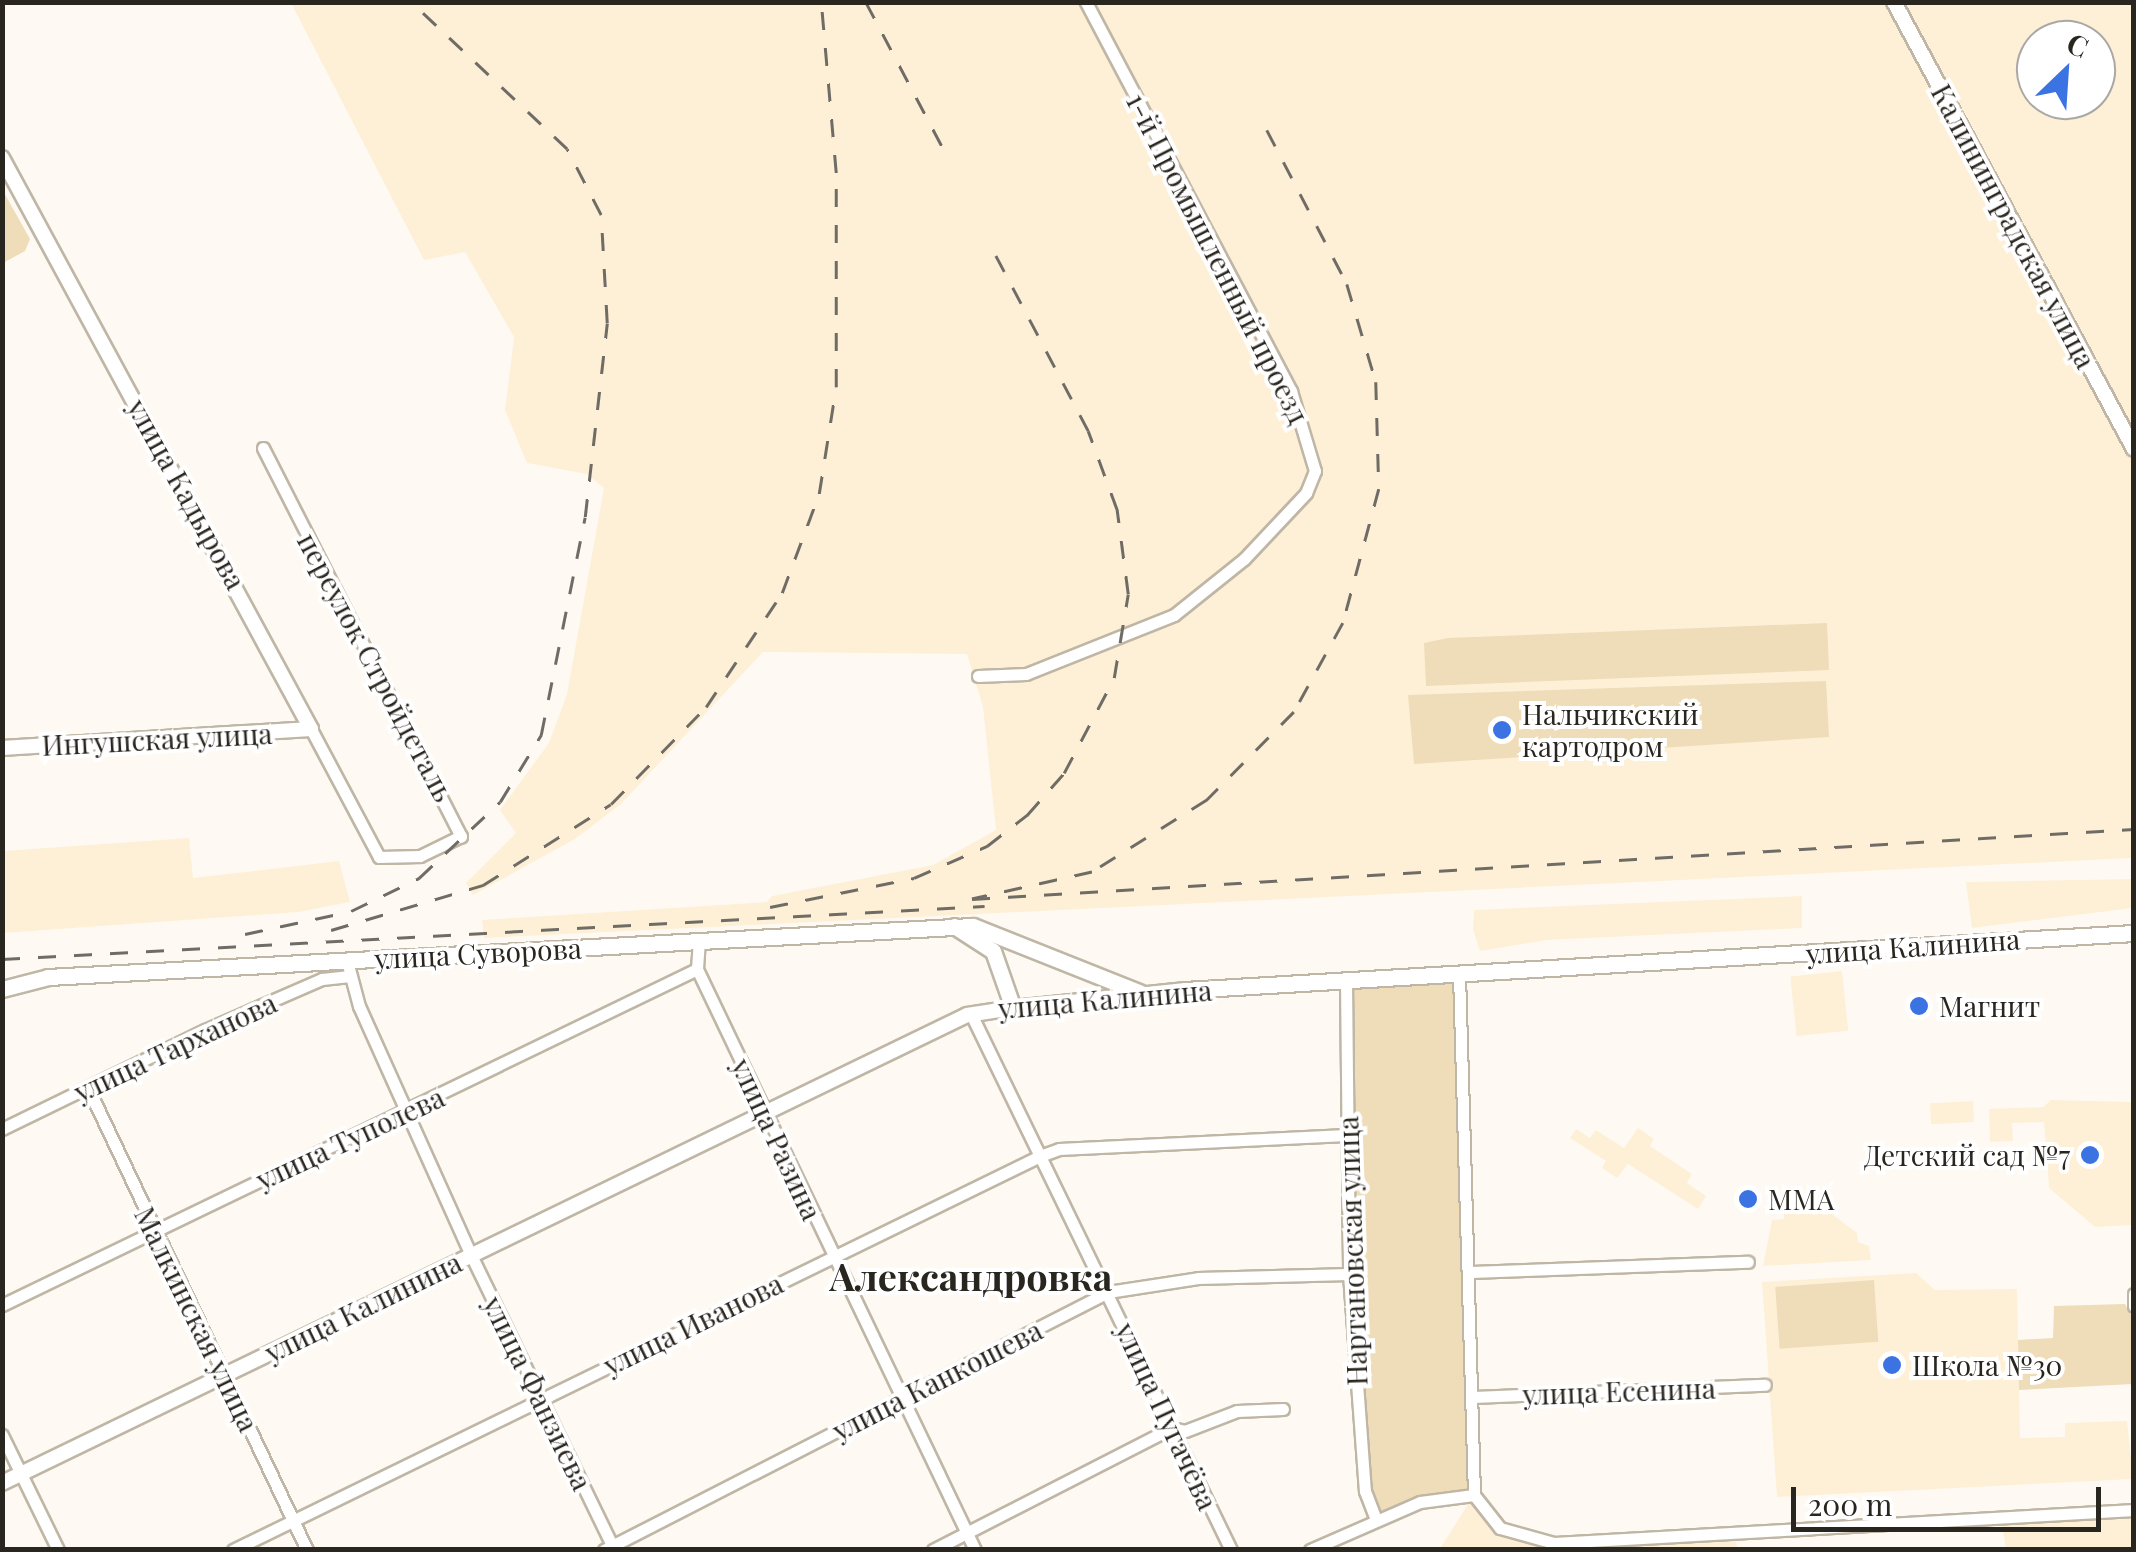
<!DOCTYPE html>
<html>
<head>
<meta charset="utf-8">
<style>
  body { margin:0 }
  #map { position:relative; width:2136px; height:1552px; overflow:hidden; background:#fefaf3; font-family:"Playfair Display",serif }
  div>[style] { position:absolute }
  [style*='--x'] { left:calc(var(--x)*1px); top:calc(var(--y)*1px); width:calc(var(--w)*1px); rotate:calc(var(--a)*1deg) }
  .built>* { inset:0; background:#fef0d7; transform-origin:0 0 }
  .green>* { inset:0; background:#efdcb9; transform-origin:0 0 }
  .roads { filter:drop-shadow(2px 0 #bfb6a5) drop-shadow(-2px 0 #bfb6a5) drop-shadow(0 2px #bfb6a5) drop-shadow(0 -2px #bfb6a5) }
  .minor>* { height:11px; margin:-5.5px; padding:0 5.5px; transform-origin:5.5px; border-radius:5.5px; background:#fff }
  .tertiary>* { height:14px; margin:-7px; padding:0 7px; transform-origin:7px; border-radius:7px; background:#fff }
  .secondary>* { height:15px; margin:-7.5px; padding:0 7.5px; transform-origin:7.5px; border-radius:7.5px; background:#fff }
  .rail>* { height:2.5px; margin-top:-1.25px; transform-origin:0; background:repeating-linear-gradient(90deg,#6f6b65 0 18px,transparent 0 36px) }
  .dots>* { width:28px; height:28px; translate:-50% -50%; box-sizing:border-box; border:5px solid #fff; border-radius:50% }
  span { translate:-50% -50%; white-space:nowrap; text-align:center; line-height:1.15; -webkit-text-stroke:8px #fff; paint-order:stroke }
  .street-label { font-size:28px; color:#29251f }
  .poi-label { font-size:28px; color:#29251f }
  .left { translate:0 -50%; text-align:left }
  .right { translate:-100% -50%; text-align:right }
  .district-label { font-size:38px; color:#29251f; font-weight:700 }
  .frame { position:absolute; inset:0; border:5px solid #29251f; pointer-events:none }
  .north { position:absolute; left:2016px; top:20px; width:100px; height:100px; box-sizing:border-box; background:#fff; border:2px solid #a9a8a5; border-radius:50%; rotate:25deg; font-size:28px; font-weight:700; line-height:40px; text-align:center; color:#29251f }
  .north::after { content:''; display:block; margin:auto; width:35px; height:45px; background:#3c73e2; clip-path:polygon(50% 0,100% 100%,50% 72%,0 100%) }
  .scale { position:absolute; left:1791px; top:1487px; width:310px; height:45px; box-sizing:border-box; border:5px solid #29251f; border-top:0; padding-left:12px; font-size:30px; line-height:35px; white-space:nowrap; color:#29251f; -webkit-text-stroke:8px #fff; paint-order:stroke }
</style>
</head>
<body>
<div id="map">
  <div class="built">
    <i style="clip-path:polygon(evenodd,291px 3px,2133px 3px,2133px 858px,484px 938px,482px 920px,767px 902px,772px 896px,933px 865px,996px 830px,983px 707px,967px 654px,763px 652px,621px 804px,575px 839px,473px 895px,466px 883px,516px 833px,500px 810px,549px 743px,567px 694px,604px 488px,587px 474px,527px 463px,505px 410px,514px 337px,465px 252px,424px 260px,291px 3px,2036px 40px,2096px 40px,2096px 100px,2036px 100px,2036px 40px)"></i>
    <i style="clip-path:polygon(189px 838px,193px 878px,339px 861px,350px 902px,299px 912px,3px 933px,3px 851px)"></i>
    <i style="clip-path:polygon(2133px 879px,2133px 908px,1972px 928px,1966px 882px)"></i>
    <i style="clip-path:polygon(1802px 896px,1802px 928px,1547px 940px,1480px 951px,1473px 930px,1474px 910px)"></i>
    <i style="left:1842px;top:971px;width:60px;height:52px;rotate:84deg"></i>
    <i style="clip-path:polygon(2051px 1100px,2133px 1102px,2133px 1225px,2095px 1227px,2049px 1188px,2044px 1122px,2012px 1123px,2013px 1141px,1990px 1142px,1989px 1109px,2043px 1107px)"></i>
    <i style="left:1973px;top:1101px;width:21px;height:43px;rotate:87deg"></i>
    <i style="clip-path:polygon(1638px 1128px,1654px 1139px,1650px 1146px,1692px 1174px,1687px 1183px,1706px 1196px,1698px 1209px,1628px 1164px,1617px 1178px,1602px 1168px,1606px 1161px,1570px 1138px,1576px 1129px,1590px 1138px,1596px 1130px,1624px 1148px)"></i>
    <i style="clip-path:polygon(1785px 1202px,1816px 1202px,1857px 1233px,1858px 1242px,1869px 1246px,1871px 1260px,1763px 1266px,1772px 1220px,1784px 1219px)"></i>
    <i style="clip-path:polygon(1916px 1273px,1935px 1290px,2017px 1289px,2020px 1438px,2065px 1437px,2065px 1423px,2127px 1421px,2133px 1479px,1777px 1497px,1762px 1282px)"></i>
    <i style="clip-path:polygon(1474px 1495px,1489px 1520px,1539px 1542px,1732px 1531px,1738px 1549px,1439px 1550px)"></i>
    <i style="clip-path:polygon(2133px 1510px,2133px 1549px,2006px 1549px,2001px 1521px)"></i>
  </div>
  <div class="green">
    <i style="clip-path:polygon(2px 189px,30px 239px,25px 251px,3px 263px)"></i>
    <i style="clip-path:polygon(1827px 623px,1829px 670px,1426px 686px,1424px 643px,1448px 638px)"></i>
    <i style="clip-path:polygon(1826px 681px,1829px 737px,1414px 764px,1408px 695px)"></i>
    <i style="clip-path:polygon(1459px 974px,1474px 1495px,1376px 1519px,1365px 1491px,1346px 981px)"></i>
    <i style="left:1874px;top:1280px;width:62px;height:99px;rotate:86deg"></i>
    <i style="clip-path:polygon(2125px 1304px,2133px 1319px,2133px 1384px,2019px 1390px,2018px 1340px,2053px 1338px,2054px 1306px)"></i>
  </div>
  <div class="roads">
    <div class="minor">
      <i style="--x:263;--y:448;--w:436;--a:63"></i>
      <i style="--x:461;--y:836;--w:46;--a:154"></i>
      <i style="--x:420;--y:856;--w:41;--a:178.6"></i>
      <i style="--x:379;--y:857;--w:145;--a:-118"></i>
      <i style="--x:978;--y:676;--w:48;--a:-2.4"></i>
      <i style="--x:1026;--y:674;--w:159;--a:-21.7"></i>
      <i style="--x:1174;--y:615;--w:90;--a:-38.7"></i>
      <i style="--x:1244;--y:559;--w:91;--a:-46.8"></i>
      <i style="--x:1306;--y:493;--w:24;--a:-68"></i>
      <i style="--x:1315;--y:471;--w:84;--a:-106.7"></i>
      <i style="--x:1291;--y:391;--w:440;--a:-117.8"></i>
      <i style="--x:699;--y:940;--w:29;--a:94"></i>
      <i style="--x:697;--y:969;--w:644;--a:64.43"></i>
      <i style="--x:347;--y:961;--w:47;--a:75.1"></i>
      <i style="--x:359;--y:1006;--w:273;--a:65.8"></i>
      <i style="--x:471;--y:1255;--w:326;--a:64.1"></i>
      <i style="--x:1459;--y:974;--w:521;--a:88.35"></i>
      <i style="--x:1346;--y:981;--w:293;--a:89.4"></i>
      <i style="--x:1349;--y:1274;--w:218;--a:85.8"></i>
      <i style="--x:1365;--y:1491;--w:30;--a:69"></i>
      <i style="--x:971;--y:1014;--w:596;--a:64.12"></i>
      <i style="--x:88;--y:1088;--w:511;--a:64.64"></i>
      <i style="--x:2;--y:1129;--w:226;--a:-26"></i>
      <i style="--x:205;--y:1030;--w:128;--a:-23.6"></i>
      <i style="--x:322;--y:979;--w:28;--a:-6"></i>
      <i style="--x:1470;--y:1272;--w:278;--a:-2.1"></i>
      <i style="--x:2134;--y:1294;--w:12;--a:90"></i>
      <i style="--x:2;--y:1305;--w:772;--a:-25.8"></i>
      <i style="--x:1473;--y:1397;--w:292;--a:-2.4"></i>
      <i style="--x:2;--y:1435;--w:128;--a:64"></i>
      <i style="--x:1474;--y:1495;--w:42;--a:51.8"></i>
      <i style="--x:1500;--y:1528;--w:56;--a:15.5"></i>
      <i style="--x:1554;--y:1543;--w:581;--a:-3.26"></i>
      <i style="--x:233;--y:1550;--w:898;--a:-26.02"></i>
      <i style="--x:1040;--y:1156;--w:20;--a:-20"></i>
      <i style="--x:1059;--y:1149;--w:287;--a:-2.8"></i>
      <i style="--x:604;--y:1550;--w:566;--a:-27.11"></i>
      <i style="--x:1108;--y:1292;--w:91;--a:-8.8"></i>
      <i style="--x:1198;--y:1278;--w:151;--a:-1.5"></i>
      <i style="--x:933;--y:1550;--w:267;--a:-27.1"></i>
      <i style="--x:1171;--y:1428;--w:14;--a:12"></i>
      <i style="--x:1185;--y:1431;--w:56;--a:-21"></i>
      <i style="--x:1237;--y:1411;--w:46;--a:-2.5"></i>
      <i style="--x:1310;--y:1550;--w:120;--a:-23.6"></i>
      <i style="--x:1420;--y:1502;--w:54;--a:-7.4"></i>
    </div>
    <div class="tertiary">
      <i style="--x:1894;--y:2;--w:507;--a:61.77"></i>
      <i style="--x:2;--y:158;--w:649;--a:61.58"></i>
      <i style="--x:311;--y:729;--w:310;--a:176.5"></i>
      <i style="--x:2;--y:1483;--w:1072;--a:-25.87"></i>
      <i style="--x:967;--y:1015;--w:47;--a:-8.7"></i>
    </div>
    <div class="secondary">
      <i style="--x:954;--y:926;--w:46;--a:32.7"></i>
      <i style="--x:993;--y:951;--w:60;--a:70.7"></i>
      <i style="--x:1013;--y:1008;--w:173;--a:-6"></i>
      <i style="--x:1185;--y:990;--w:951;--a:-3.44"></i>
      <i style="--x:2;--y:989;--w:48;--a:-14.6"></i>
      <i style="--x:48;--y:977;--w:926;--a:-3.16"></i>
      <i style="--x:973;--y:926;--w:179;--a:21.7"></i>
    </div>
  </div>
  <div class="rail">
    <i style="--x:866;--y:2;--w:165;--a:62.2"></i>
    <i style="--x:1267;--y:130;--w:174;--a:62.5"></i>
    <i style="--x:1347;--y:284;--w:102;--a:73.5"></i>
    <i style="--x:1376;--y:382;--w:107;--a:88.4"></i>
    <i style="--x:1379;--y:489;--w:139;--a:105"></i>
    <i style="--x:1343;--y:623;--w:102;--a:118.8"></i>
    <i style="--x:1294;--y:712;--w:124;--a:134.7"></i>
    <i style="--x:1207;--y:800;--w:136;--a:147.9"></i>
    <i style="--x:1092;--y:872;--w:123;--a:167.3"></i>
    <i style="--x:972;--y:899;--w:1164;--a:-3.45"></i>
    <i style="--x:770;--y:907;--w:147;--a:-11.4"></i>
    <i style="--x:914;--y:878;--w:80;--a:-23.7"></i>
    <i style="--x:987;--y:846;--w:51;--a:-37.8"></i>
    <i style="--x:1027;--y:815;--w:56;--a:-48.6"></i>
    <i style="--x:1064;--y:773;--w:107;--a:-62.2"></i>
    <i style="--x:1114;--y:678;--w:85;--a:-80.5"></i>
    <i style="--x:1128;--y:594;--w:85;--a:-97.5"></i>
    <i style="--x:1117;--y:510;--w:84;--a:-110.2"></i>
    <i style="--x:1088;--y:431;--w:210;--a:-117.8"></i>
    <i style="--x:331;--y:930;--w:159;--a:-16.5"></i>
    <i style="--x:483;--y:885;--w:151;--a:-32.3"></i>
    <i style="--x:611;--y:804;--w:136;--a:-45.6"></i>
    <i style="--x:706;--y:707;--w:137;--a:-56.3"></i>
    <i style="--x:782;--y:593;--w:106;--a:-69.5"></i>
    <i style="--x:819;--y:494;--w:108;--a:-81"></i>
    <i style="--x:836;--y:387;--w:214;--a:-90"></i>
    <i style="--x:836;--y:173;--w:172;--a:-95"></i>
    <i style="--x:245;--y:934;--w:108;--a:-12.2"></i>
    <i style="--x:351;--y:911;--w:76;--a:-25.9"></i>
    <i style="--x:419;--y:878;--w:111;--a:-43.2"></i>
    <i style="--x:500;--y:802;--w:79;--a:-58.5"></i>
    <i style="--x:541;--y:735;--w:222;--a:-78.6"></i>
    <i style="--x:585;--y:517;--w:195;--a:-83.5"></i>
    <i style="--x:607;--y:323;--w:108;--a:-93.2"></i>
    <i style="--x:601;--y:215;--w:74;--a:-117.3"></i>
    <i style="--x:567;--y:149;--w:214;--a:-136.7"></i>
    <i style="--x:2;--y:959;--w:984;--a:-3.09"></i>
  </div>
  <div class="dots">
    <i style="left:1502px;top:730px;background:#3c73e2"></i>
    <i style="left:1919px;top:1006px;background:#3c73e2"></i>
    <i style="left:2090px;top:1155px;background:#3c73e2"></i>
    <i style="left:1748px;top:1199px;background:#3c73e2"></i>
    <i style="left:1892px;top:1365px;background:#3c73e2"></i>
  </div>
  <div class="street-label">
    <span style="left:2014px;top:226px;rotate:62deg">Калининградская улица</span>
    <span style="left:1218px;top:258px;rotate:63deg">1-й Промышленный проезд</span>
    <span style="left:187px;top:494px;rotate:61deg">улица Кадырова</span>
    <span style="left:376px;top:667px;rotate:62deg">переулок Стройдеталь</span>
    <span style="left:157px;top:739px;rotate:-3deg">Ингушская улица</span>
    <span style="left:1913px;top:946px;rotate:-4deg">улица Калинина</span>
    <span style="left:478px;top:953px;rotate:-3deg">улица Суворова</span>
    <span style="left:1105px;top:999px;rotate:-5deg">улица Калинина</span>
    <span style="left:175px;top:1047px;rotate:-25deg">улица Тарханова</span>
    <span style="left:350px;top:1138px;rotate:-25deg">улица Туполева</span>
    <span style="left:777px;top:1139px;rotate:65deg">улица Разина</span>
    <span style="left:1352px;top:1251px;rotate:-92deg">Нартановская улица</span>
    <span style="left:363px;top:1307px;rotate:-26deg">улица Калинина</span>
    <span style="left:197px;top:1319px;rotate:64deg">Малкинская улица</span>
    <span style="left:693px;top:1324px;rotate:-26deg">улица Иванова</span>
    <span style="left:937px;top:1380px;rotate:-27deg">улица Канкошева</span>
    <span style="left:1619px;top:1391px;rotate:-2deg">улица Есенина</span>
    <span style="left:538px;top:1393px;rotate:64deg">улица Фанзиева</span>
    <span style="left:1167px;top:1416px;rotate:65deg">улица Пугачёва</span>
  </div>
  <div class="poi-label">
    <span class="left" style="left:1522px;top:730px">Нальчикский<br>картодром</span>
    <span class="left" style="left:1939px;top:1006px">Магнит</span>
    <span class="right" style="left:2070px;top:1155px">Детский сад №7</span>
    <span class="left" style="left:1768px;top:1199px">MMA</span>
    <span class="left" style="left:1912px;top:1365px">Школа №30</span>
  </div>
  <div class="district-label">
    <span style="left:971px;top:1276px">Александровка</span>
  </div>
  <div class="frame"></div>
  <div class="north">С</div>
  <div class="scale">200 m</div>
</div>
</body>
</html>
